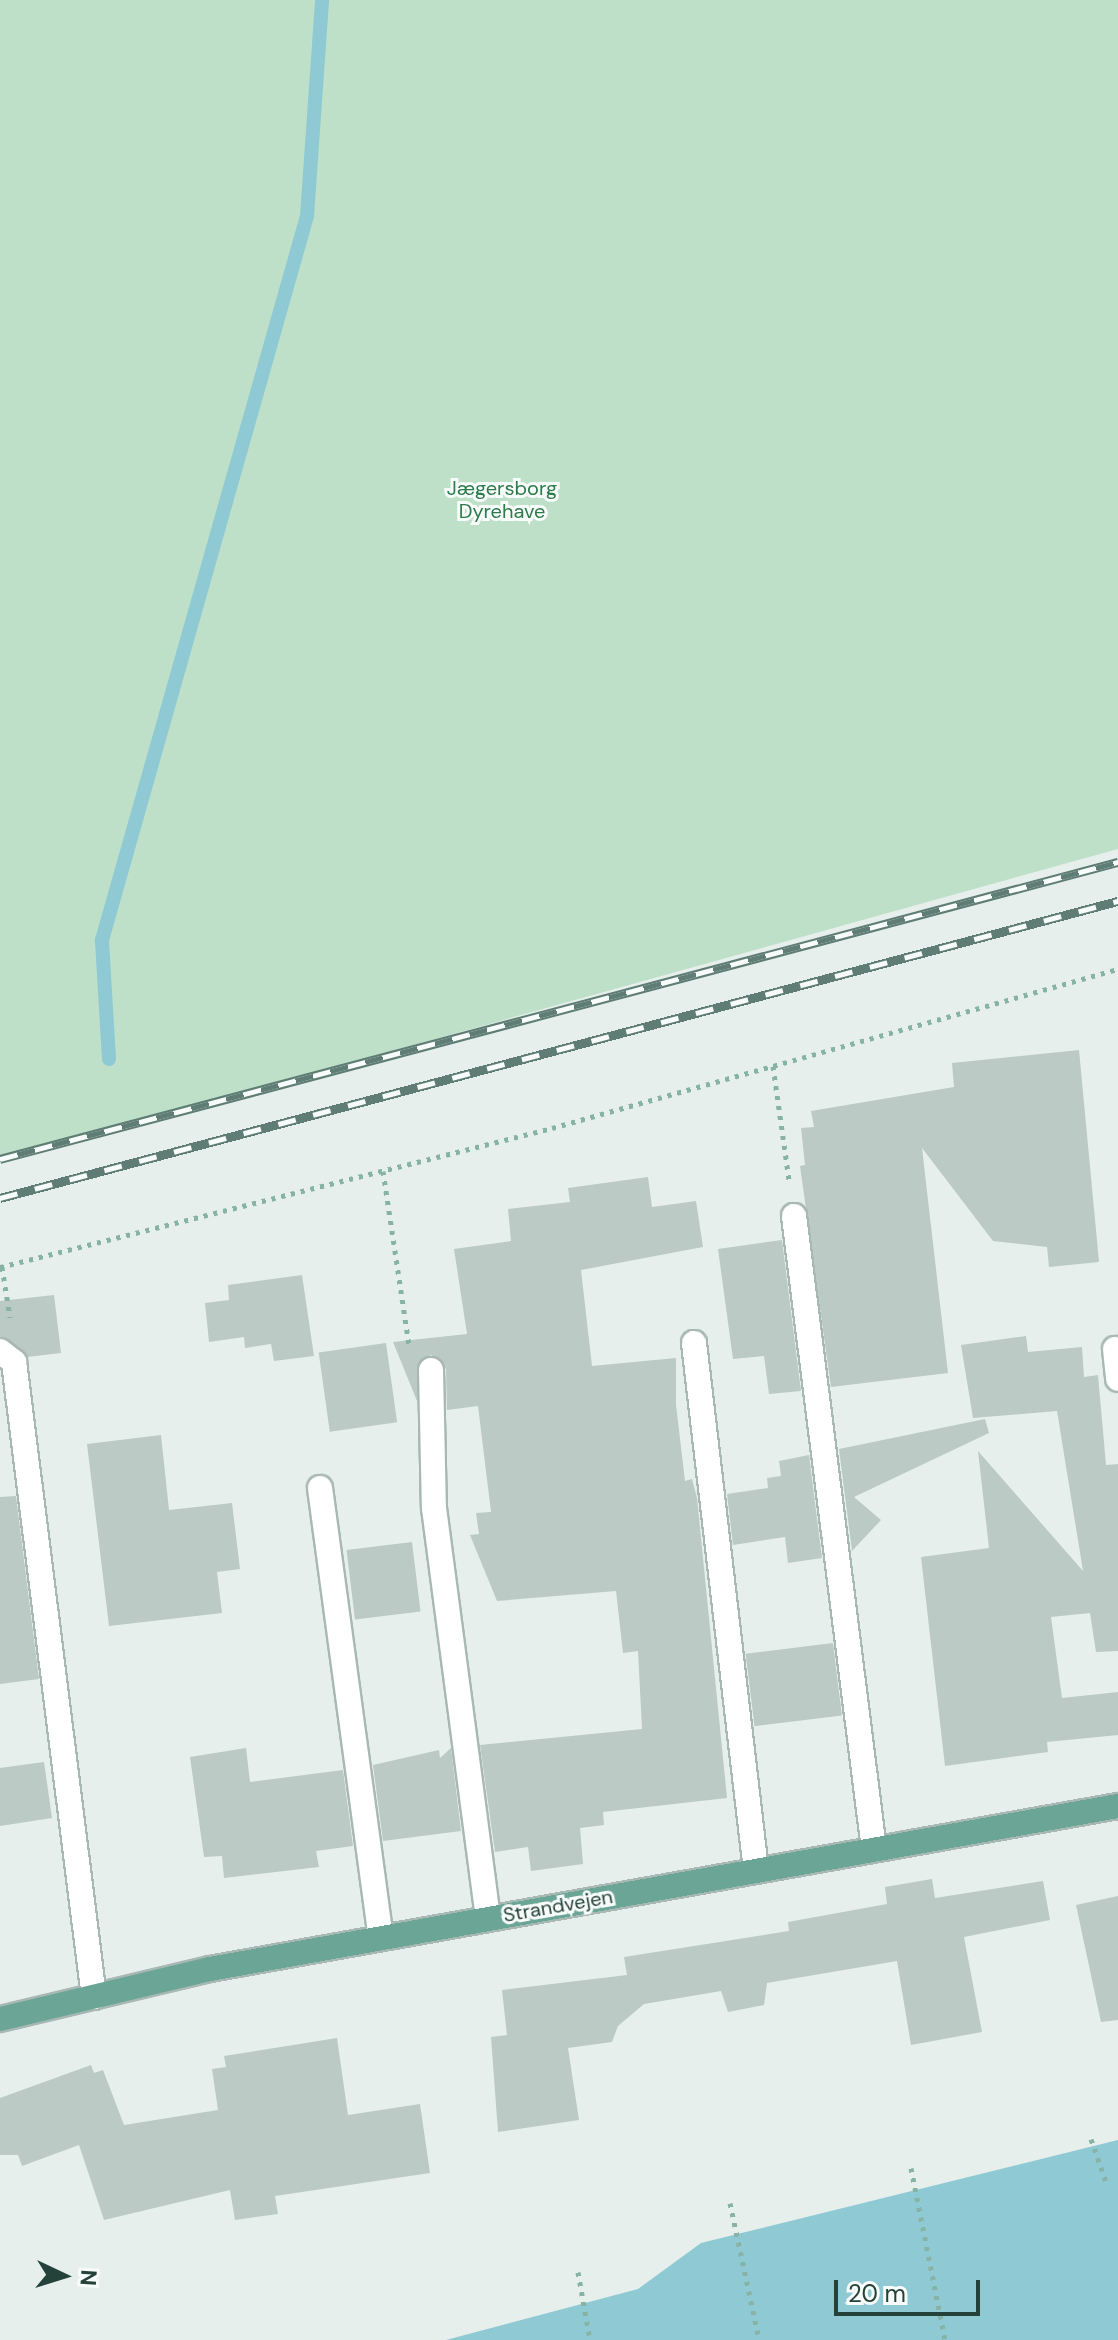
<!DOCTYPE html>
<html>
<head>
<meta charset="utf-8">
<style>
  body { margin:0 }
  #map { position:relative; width:1118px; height:2340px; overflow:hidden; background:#e6efeb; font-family:"DM Sans",sans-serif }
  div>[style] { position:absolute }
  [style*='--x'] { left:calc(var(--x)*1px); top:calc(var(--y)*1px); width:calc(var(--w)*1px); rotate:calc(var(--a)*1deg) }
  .green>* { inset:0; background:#bfe0c8 }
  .water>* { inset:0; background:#8ec9d4 }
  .stream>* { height:14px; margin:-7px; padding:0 7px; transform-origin:7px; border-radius:7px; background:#8ec9d4 }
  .building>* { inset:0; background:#bbcac4; transform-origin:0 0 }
  .path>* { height:5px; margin-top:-2.5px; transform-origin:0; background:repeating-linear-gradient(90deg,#86b3a5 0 4px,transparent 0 10px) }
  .roads { filter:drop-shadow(2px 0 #a8b8b2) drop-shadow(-2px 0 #a8b8b2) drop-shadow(0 2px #a8b8b2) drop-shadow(0 -2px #a8b8b2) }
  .minor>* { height:24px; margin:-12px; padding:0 12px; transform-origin:12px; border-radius:12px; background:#fff }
  .major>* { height:24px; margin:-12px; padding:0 12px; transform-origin:12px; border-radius:12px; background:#6aa596 }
  .rail>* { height:9px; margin-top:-4.5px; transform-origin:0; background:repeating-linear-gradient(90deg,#f7fbf9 0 18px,#5f7d75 0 36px); box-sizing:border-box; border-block:2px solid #5f7d75 }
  span { translate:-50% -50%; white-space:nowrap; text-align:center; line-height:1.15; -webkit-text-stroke:6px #f7fbf9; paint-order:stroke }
  .park-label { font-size:20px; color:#2d7a4b }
  .street-label { font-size:20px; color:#24423a }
  .north { position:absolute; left:24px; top:2236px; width:80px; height:80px; -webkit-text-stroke:6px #f7fbf9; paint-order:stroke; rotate:94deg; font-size:22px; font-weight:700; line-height:32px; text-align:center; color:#24423a }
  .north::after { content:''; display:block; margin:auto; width:28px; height:36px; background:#24423a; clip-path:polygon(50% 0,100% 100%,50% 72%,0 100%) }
  .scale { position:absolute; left:834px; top:2280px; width:146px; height:36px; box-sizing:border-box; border:4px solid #24423a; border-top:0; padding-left:10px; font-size:24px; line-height:28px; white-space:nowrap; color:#24423a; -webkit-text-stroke:6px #f7fbf9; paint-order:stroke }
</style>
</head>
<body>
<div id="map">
  <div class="green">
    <i style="clip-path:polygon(0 0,1118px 0,1118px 849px,0 1160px)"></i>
  </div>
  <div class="water">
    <i style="clip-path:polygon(1118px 2140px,1118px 2340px,446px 2340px,638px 2289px,701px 2243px)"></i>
  </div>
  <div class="stream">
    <i style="--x:109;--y:1059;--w:119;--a:-93.4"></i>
    <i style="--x:102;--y:940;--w:752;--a:-74.19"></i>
    <i style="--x:307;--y:216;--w:217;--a:-86"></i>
  </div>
  <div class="building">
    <i style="clip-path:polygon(1079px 1050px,1099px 1262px,1049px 1267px,1047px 1247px,993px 1241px,922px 1148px,948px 1373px,831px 1387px,800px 1166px,805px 1165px,801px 1128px,814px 1127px,811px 1111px,954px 1087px,952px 1063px)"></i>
    <i style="clip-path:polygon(648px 1177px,652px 1207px,696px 1201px,703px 1247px,581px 1270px,592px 1366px,676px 1358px,676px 1405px,685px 1481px,692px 1479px,697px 1498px,727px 1798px,603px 1812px,604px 1825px,580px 1828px,583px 1864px,531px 1871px,528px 1847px,495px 1852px,480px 1745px,642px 1729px,638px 1651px,623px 1653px,616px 1591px,497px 1601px,470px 1535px,479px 1534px,476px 1513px,491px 1512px,478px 1406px,447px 1410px,446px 1369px,431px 1355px,418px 1364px,417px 1401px,393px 1342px,467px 1334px,454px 1249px,511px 1241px,508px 1209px,570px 1202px,568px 1188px)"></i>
    <i style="clip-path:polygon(782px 1240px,801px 1391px,769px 1394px,764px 1356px,733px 1359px,718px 1249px)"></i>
    <i style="clip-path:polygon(302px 1275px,314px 1356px,274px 1361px,271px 1344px,245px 1348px,244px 1337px,209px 1342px,205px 1303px,229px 1300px,228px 1285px)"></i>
    <i style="clip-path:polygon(54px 1295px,61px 1353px,27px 1357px,0 1336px,0 1301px)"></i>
    <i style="clip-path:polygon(1026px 1336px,1028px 1352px,1082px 1347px,1084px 1377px,1098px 1375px,1106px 1465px,1118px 1464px,1118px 1651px,1096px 1652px,1090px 1613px,1051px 1617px,1062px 1698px,1118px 1692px,1118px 1735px,1047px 1742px,1048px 1752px,945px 1766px,921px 1557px,989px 1548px,978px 1451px,1083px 1571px,1057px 1411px,973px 1418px,961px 1345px)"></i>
    <i style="left:386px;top:1343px;width:80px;height:68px;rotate:82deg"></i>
    <i style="clip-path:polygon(985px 1419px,989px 1433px,854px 1497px,881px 1520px,852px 1551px,839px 1449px)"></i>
    <i style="clip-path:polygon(161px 1435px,169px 1510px,232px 1503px,240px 1569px,217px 1572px,222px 1613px,109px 1626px,87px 1444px)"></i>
    <i style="clip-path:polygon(809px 1455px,822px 1558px,788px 1563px,785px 1537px,733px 1545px,727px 1494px,768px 1488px,767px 1478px,781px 1476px,779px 1461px)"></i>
    <i style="clip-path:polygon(16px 1496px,39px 1679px,0 1684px,0 1497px)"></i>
    <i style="left:412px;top:1542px;width:70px;height:66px;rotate:83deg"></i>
    <i style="left:833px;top:1643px;width:73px;height:88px;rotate:83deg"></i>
    <i style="clip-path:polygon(246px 1748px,250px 1782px,343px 1770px,353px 1846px,316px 1851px,319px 1867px,224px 1878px,222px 1856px,204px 1857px,190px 1757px)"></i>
    <i style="clip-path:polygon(451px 1748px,461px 1831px,383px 1841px,373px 1765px,439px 1750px,440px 1758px)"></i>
    <i style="clip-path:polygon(44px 1762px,52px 1818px,0 1826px,0 1768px)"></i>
    <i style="clip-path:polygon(932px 1879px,935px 1898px,1043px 1881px,1050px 1920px,964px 1937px,982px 2032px,911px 2045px,897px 1961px,767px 1983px,764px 2005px,728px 2012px,721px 1991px,644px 2004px,618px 2026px,612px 2042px,568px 2048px,579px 2120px,498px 2132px,491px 2037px,507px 2035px,502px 1990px,627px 1975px,624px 1957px,789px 1931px,788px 1922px,887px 1904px,885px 1887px)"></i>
    <i style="clip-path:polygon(1118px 1896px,1118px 2020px,1101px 2022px,1076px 1905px)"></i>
    <i style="clip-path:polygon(337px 2038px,348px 2115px,420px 2104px,430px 2173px,275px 2196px,278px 2214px,235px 2220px,230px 2190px,104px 2220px,79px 2145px,22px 2166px,18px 2155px,0 2155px,0 2098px,91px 2065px,94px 2073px,103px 2070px,124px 2125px,218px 2110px,212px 2069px,226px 2067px,224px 2056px)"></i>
  </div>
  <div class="path">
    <i style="--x:773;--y:1066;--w:115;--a:82"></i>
    <i style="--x:383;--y:1171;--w:175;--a:81.5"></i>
    <i style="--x:0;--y:1267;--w:569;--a:-14.13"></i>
    <i style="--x:552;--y:1128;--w:588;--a:-15.69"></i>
    <i style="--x:2;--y:1267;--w:51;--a:80.9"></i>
    <i style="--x:1091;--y:2139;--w:49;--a:70.8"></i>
    <i style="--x:911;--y:2168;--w:175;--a:78.8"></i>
    <i style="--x:730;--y:2203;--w:140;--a:78"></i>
    <i style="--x:578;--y:2272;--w:69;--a:80"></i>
  </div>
  <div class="roads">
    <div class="minor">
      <i style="--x:794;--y:1216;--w:638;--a:82.8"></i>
      <i style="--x:694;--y:1343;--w:531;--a:83.29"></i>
      <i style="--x:1115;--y:1349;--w:30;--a:84"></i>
      <i style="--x:0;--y:1351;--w:18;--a:38"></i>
      <i style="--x:14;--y:1362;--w:640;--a:82.82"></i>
      <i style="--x:431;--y:1370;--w:138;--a:88.8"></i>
      <i style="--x:434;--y:1508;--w:414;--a:82.5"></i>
      <i style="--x:320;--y:1488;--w:454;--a:82.3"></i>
    </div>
    <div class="major">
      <i style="--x:0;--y:2019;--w:216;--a:-13.4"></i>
      <i style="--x:210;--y:1969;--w:923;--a:-10.18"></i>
    </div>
  </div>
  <div class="rail">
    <i style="--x:0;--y:1159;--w:1157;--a:-14.88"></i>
    <i style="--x:0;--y:1198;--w:1157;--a:-14.88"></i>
  </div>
  <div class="park-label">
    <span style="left:502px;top:500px">Jægersborg<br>Dyrehave</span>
  </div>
  <div class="street-label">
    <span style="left:558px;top:1906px;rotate:-10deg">Strandvejen</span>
  </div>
  <div class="north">N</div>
  <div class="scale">20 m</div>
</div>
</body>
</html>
